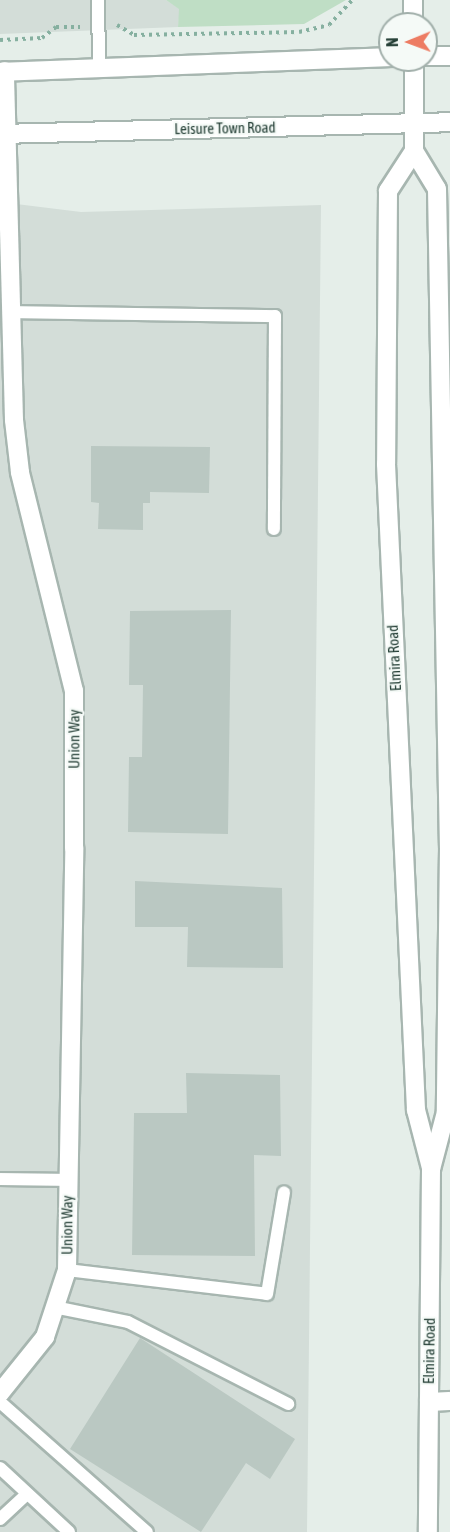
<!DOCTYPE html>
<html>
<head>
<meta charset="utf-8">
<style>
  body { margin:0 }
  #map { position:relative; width:450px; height:1532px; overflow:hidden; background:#e5eee9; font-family:"Asap Condensed",sans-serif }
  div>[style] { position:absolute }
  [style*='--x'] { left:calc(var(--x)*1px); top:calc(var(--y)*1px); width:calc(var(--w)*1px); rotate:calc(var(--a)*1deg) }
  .built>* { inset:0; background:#d3ddd8 }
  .green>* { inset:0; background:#bfdec5 }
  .building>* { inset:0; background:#bac8c2 }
  .path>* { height:4px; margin-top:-2px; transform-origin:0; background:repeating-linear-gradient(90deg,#86b0a0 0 3px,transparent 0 7.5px) }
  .roads { filter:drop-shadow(2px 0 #a7b6b0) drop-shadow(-2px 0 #a7b6b0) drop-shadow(0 2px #a7b6b0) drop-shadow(0 -2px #a7b6b0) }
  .lane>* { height:12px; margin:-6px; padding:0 6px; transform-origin:6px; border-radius:6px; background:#fff }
  .street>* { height:18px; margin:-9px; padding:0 9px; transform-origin:9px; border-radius:9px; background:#fff }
  .secondary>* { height:18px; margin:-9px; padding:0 9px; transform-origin:9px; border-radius:9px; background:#fff }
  span { translate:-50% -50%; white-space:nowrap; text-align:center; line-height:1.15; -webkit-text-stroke:4.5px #f5faf7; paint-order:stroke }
  .street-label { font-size:15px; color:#243f36 }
  .north { position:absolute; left:378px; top:12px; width:60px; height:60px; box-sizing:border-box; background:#f5faf7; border:2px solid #a1afaa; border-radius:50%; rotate:269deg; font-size:16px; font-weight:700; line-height:24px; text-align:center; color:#243f36 }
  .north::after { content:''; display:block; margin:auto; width:21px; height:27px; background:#ed7c63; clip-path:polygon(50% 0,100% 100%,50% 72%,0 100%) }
</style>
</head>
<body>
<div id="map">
  <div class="built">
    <i style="clip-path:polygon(0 0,166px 0,180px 9px,178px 27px,0 34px)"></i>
    <i style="clip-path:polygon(0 202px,81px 212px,321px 205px,307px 1532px,0 1532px)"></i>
  </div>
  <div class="green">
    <i style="clip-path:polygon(166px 0,346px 0,304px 24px,178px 27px,179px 9px)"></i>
  </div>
  <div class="building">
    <i style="clip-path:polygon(91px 446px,210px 447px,209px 493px,150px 492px,150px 503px,143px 503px,143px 530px,98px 529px,99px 503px,91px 502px)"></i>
    <i style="clip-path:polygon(231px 610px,228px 834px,128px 832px,129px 757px,142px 757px,143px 685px,129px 685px,130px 611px)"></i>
    <i style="clip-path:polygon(135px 881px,282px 888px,283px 968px,187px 967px,188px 927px,135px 927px)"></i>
    <i style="clip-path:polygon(186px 1073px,280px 1075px,281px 1156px,254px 1155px,255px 1256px,132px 1255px,134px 1113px,187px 1113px)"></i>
    <i style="clip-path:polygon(140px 1338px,295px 1439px,270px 1479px,246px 1463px,201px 1532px,70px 1449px)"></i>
  </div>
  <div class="path">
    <i style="--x:117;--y:25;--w:20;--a:30"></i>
    <i style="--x:134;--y:35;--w:165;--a:-1"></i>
    <i style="--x:299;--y:32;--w:31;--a:-13"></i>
    <i style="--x:329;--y:25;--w:34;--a:-47"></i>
    <i style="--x:0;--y:40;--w:42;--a:-2.7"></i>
    <i style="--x:42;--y:38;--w:18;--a:-38"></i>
    <i style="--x:56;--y:27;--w:24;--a:0"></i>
  </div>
  <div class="roads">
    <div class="lane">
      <i style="--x:98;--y:0;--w:67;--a:89.1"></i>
      <i style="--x:12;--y:312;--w:263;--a:0.9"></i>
      <i style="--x:275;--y:316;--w:213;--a:90.3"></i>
      <i style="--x:0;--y:1179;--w:68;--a:0.8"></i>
      <i style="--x:67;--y:1270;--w:201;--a:6.8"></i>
      <i style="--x:267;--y:1294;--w:103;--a:-80.5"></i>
      <i style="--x:59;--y:1308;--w:70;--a:11.5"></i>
      <i style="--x:128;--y:1322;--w:180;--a:27.1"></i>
      <i style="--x:0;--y:1402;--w:196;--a:41.5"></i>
      <i style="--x:0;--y:1468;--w:94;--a:42.8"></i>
      <i style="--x:0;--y:1519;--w:37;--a:-43"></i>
    </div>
    <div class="street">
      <i style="--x:0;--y:1393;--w:72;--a:-51.2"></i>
      <i style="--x:45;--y:1337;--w:71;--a:-71.8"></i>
      <i style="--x:67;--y:1270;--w:422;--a:-89"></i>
      <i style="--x:74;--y:848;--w:157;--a:-90"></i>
      <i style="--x:74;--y:691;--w:226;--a:-103.9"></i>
      <i style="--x:20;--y:472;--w:52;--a:-96.6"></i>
      <i style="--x:14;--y:420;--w:349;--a:-91.5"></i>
      <i style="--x:429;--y:1402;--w:21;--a:-3"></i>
    </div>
    <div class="secondary">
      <i style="--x:413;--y:0;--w:24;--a:90"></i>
      <i style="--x:426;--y:56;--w:24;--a:0"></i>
      <i style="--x:414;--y:60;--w:91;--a:90"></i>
      <i style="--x:414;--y:151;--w:44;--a:58.8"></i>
      <i style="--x:437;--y:189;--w:659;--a:88.96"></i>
      <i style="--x:449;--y:848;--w:264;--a:90.7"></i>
      <i style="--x:446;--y:1112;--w:59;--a:104.7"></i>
      <i style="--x:431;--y:1169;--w:363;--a:90.5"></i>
      <i style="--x:0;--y:72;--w:390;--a:-2.2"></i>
      <i style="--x:0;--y:134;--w:450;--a:-1.5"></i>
      <i style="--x:414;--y:151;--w:48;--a:123"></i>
      <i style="--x:388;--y:191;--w:273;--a:90.4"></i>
      <i style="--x:386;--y:464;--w:647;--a:87.34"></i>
      <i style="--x:416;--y:1110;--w:60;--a:75.5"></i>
    </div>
  </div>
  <div class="street-label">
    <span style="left:225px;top:128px;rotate:-1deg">Leisure Town Road</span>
    <span style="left:394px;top:658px;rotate:-93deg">Elmira Road</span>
    <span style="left:74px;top:739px;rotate:-90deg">Union Way</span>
    <span style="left:67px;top:1225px;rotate:-90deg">Union Way</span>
    <span style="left:429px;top:1351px;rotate:-89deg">Elmira Road</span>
  </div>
  <div class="north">N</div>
</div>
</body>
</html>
